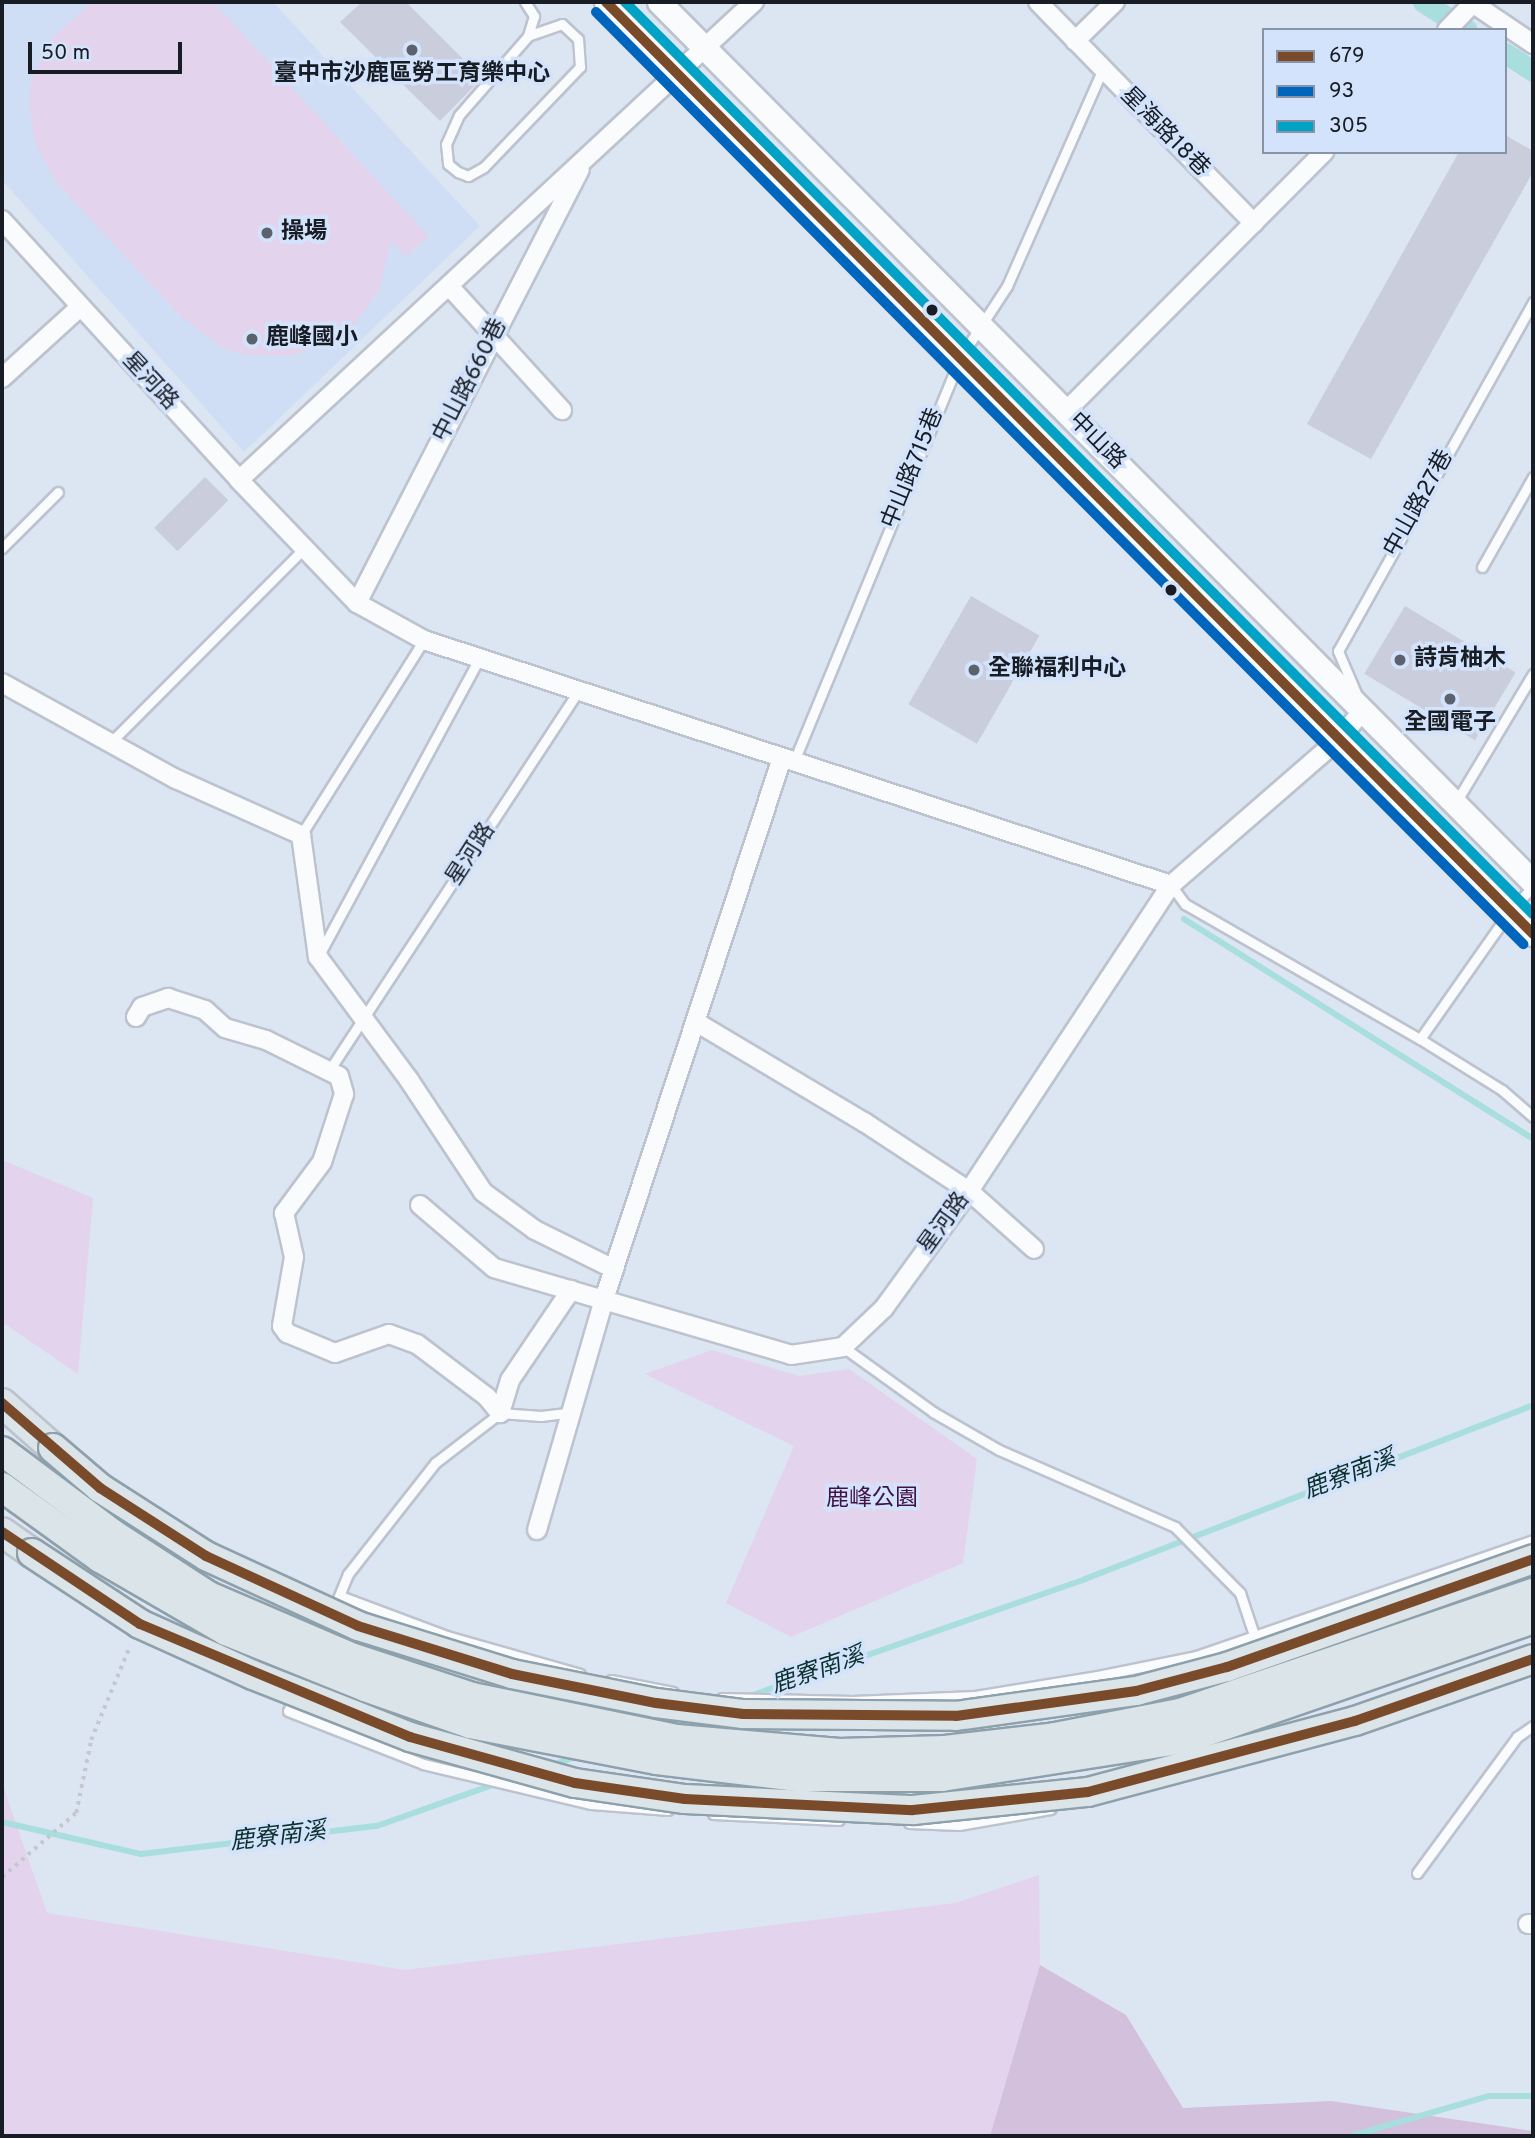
<!DOCTYPE html>
<html>
<head>
<meta charset="utf-8">
<style>
  body { margin:0 }
  #map { position:relative; width:1535px; height:2138px; overflow:hidden; background:#dce5f2; font-family:Overpass,"Noto Sans TC",sans-serif }
  div>[style] { position:absolute }
  [style*='--x'] { left:calc(var(--x)*1px); top:calc(var(--y)*1px); width:calc(var(--w)*1px); rotate:calc(var(--a)*1deg) }
  .built>* { inset:0; background:#cfdef5 }
  .green>* { inset:0; background:#e3d3ec }
  .forest>* { inset:0; background:#d3c0dc }
  .stream>* { height:6px; margin:-3px; padding:0 3px; transform-origin:3px; border-radius:3px; background:#a8dede }
  .canal>* { height:21px; margin:-10.5px; padding:0 10.5px; transform-origin:10.5px; border-radius:10.5px; background:#a8dede }
  .building>* { inset:0; background:#c9cddc; transform-origin:0 0 }
  .path>* { height:3.5px; margin-top:-1.75px; transform-origin:0; background:repeating-linear-gradient(90deg,#c4c7cd 0 3.5px,transparent 0 8.5px) }
  .roads { filter:drop-shadow(2px 0 #bdc3ce) drop-shadow(-2px 0 #bdc3ce) drop-shadow(0 2px #bdc3ce) drop-shadow(0 -2px #bdc3ce) }
  .service>* { height:9px; margin:-4.5px; padding:0 4.5px; transform-origin:4.5px; border-radius:4.5px; background:#fafbfd }
  .minor>* { height:18px; margin:-9px; padding:0 9px; transform-origin:9px; border-radius:9px; background:#fafbfd }
  .tertiary>* { height:23px; margin:-11.5px; padding:0 11.5px; transform-origin:11.5px; border-radius:11.5px; background:#fafbfd }
  .primary>* { height:28px; margin:-14px; padding:0 14px; transform-origin:14px; border-radius:14px; background:#dae4e9 }
  .bridges { filter:drop-shadow(2px 0 #8da0ab) drop-shadow(-2px 0 #8da0ab) drop-shadow(0 2px #8da0ab) drop-shadow(0 -2px #8da0ab) }
  .primary-bridge>* { height:28px; margin:-14px; padding:0 14px; transform-origin:14px; border-radius:14px; background:#dae4e9 }
  .bus-1>* { height:10px; margin:-5px; padding:0 5px; transform-origin:5px; border-radius:5px; background:#7a4b2a }
  .bus-2>* { height:10px; margin:-5px; padding:0 5px; transform-origin:5px; border-radius:5px; background:#0065bd }
  .bus-3>* { height:10px; margin:-5px; padding:0 5px; transform-origin:5px; border-radius:5px; background:#01a2c6 }
  .dots>* { width:19px; height:19px; translate:-50% -50%; box-sizing:border-box; border:4px solid #d3e3fb; border-radius:50% }
  span { translate:-50% -50%; white-space:nowrap; text-align:center; line-height:1.15; -webkit-text-stroke:7px #d3e3fb; paint-order:stroke }
  .poi-label { font-size:23px; color:#171c25; font-weight:700 }
  .left { translate:0 -50%; text-align:left }
  .street-label { font-size:23px; color:#171c25 }
  .park-label { font-size:23px; color:#431144 }
  .water-label { font-size:24px; color:#0b302e; font-style:italic }
  .frame { position:absolute; inset:0; border:4px solid #171c25; pointer-events:none }
  .legend { position:absolute; left:1262px; top:28px; width:245px; height:126px; box-sizing:border-box; background:#d3e3fb; border:2px solid #8893a5; margin:0; padding:9px 12px; list-style:none; font-size:21px; color:#171c25 }
  .legend li { display:flex; align-items:center; gap:14px; height:35px }
  .legend b { width:35px; border:2px solid #8893a5 }
  .scale { position:absolute; left:28px; top:42px; width:154px; height:32px; box-sizing:border-box; border:4px solid #171c25; border-top:0; padding-left:9px; font-size:21px; line-height:24px; white-space:nowrap; color:#171c25; -webkit-text-stroke:5px #d3e3fb; paint-order:stroke }
</style>
</head>
<body>
<div id="map">
  <div class="built">
    <i style="clip-path:polygon(2px 2px,273px 2px,480px 226px,244px 452px,2px 180px)"></i>
  </div>
  <div class="green">
    <i style="clip-path:polygon(92px 2px,213px 2px,428px 236px,406px 257px,391px 241px,379px 290px,350px 330px,331px 342px,289px 356px,246px 355px,223px 348px,182px 318px,56px 182px,35px 144px,29px 102px,31px 81px,51px 39px)"></i>
    <i style="clip-path:polygon(2px 1160px,93px 1198px,78px 1374px,2px 1322px)"></i>
    <i style="clip-path:polygon(712px 1350px,799px 1376px,849px 1369px,977px 1459px,963px 1563px,791px 1637px,726px 1603px,794px 1446px,645px 1374px)"></i>
    <i style="clip-path:polygon(2px 1783px,47px 1913px,405px 1970px,955px 1903px,1039px 1875px,1040px 1965px,990px 2136px,2px 2136px)"></i>
  </div>
  <div class="forest">
    <i style="clip-path:polygon(1040px 1965px,1126px 2015px,1183px 2108px,1331px 2101px,1533px 2131px,1533px 2136px,990px 2136px)"></i>
  </div>
  <div class="stream">
    <i style="--x:1184;--y:919;--w:413;--a:32.2"></i>
    <i style="--x:747;--y:1697;--w:358;--a:-19.2"></i>
    <i style="--x:1085;--y:1579;--w:481;--a:-21.2"></i>
    <i style="--x:664;--y:1725;--w:24;--a:-19"></i>
    <i style="--x:548;--y:1766;--w:32;--a:-18"></i>
    <i style="--x:2;--y:1822;--w:143;--a:13"></i>
    <i style="--x:141;--y:1854;--w:238;--a:-6.8"></i>
    <i style="--x:377;--y:1826;--w:128;--a:-19.6"></i>
    <i style="--x:1351;--y:2136;--w:144;--a:-16.2"></i>
    <i style="--x:1489;--y:2096;--w:44;--a:0"></i>
  </div>
  <div class="canal">
    <i style="--x:1423;--y:2;--w:52;--a:32.5"></i>
    <i style="--x:1505;--y:53;--w:33;--a:33"></i>
  </div>
  <div class="building">
    <i style="clip-path:polygon(362px 2px,406px 2px,482px 78px,440px 121px,340px 22px)"></i>
    <i style="clip-path:polygon(1505px 135px,1533px 151px,1533px 172px,1371px 459px,1307px 424px,1459px 152px,1505px 152px)"></i>
    <i style="left:205px;top:477px;width:33px;height:72px;rotate:45deg"></i>
    <i style="left:971px;top:596px;width:79px;height:125px;rotate:30deg"></i>
    <i style="left:1405px;top:606px;width:129px;height:79px;rotate:31deg"></i>
  </div>
  <div class="path">
    <i style="--x:2;--y:1877;--w:98;--a:-40.9"></i>
    <i style="--x:76;--y:1813;--w:75;--a:-78.4"></i>
    <i style="--x:91;--y:1740;--w:102;--a:-67.5"></i>
  </div>
  <div class="roads">
    <div class="service">
      <i style="--x:525;--y:2;--w:17;--a:57"></i>
      <i style="--x:534;--y:16;--w:21;--a:107"></i>
      <i style="--x:528;--y:36;--w:105;--a:131.1"></i>
      <i style="--x:459;--y:115;--w:32;--a:114"></i>
      <i style="--x:446;--y:144;--w:20;--a:84"></i>
      <i style="--x:448;--y:164;--w:13;--a:39"></i>
      <i style="--x:458;--y:172;--w:11;--a:22"></i>
      <i style="--x:468;--y:176;--w:18;--a:-29"></i>
      <i style="--x:484;--y:167;--w:139;--a:-46.2"></i>
      <i style="--x:580;--y:67;--w:28;--a:-94"></i>
      <i style="--x:578;--y:39;--w:22;--a:-137"></i>
      <i style="--x:562;--y:24;--w:36;--a:161"></i>
      <i style="--x:2;--y:548;--w:79;--a:-45"></i>
      <i style="--x:1482;--y:567;--w:103;--a:-60.5"></i>
      <i style="--x:1356;--y:693;--w:46;--a:-113.2"></i>
      <i style="--x:1338;--y:651;--w:400;--a:-60.8"></i>
      <i style="--x:110;--y:743;--w:276;--a:-45.1"></i>
      <i style="--x:794;--y:761;--w:436;--a:-67.6"></i>
      <i style="--x:960;--y:358;--w:86;--a:-56.9"></i>
      <i style="--x:1007;--y:286;--w:235;--a:-66.2"></i>
      <i style="--x:1456;--y:802;--w:149;--a:-59"></i>
      <i style="--x:301;--y:835;--w:231;--a:-57.8"></i>
      <i style="--x:1171;--y:885;--w:24;--a:54"></i>
      <i style="--x:1185;--y:904;--w:271;--a:29.9"></i>
      <i style="--x:1420;--y:1039;--w:156;--a:-54.9"></i>
      <i style="--x:1510;--y:911;--w:34;--a:-47"></i>
      <i style="--x:320;--y:953;--w:334;--a:-61.6"></i>
      <i style="--x:1420;--y:1039;--w:97;--a:31.9"></i>
      <i style="--x:1502;--y:1090;--w:41;--a:41.1"></i>
      <i style="--x:336;--y:1072;--w:7;--a:-124"></i>
      <i style="--x:332;--y:1066;--w:448;--a:-56.7"></i>
      <i style="--x:843;--y:1347;--w:111;--a:35.8"></i>
      <i style="--x:933;--y:1412;--w:76;--a:29.9"></i>
      <i style="--x:999;--y:1450;--w:192;--a:23.6"></i>
      <i style="--x:1175;--y:1527;--w:93;--a:45.4"></i>
      <i style="--x:1240;--y:1593;--w:44;--a:71.6"></i>
      <i style="--x:340;--y:1596;--w:114;--a:20.5"></i>
      <i style="--x:447;--y:1636;--w:138;--a:15.9"></i>
      <i style="--x:321;--y:1640;--w:71;--a:-67.8"></i>
      <i style="--x:348;--y:1574;--w:141;--a:-51.9"></i>
      <i style="--x:435;--y:1463;--w:82;--a:-37.6"></i>
      <i style="--x:500;--y:1413;--w:41;--a:4.2"></i>
      <i style="--x:541;--y:1416;--w:32;--a:-7"></i>
      <i style="--x:308;--y:1668;--w:47;--a:114.9"></i>
      <i style="--x:288;--y:1711;--w:145;--a:21.4"></i>
      <i style="--x:423;--y:1764;--w:173;--a:13.4"></i>
      <i style="--x:591;--y:1804;--w:77;--a:4.5"></i>
      <i style="--x:611;--y:1680;--w:63;--a:11"></i>
      <i style="--x:722;--y:1698;--w:131;--a:1.3"></i>
      <i style="--x:853;--y:1701;--w:122;--a:-2.3"></i>
      <i style="--x:975;--y:1696;--w:124;--a:-9.3"></i>
      <i style="--x:1097;--y:1676;--w:101;--a:-11.4"></i>
      <i style="--x:1196;--y:1656;--w:356;--a:-19"></i>
      <i style="--x:713;--y:1814;--w:126;--a:2.7"></i>
      <i style="--x:909;--y:1823;--w:50;--a:2.3"></i>
      <i style="--x:959;--y:1825;--w:93;--a:-9.9"></i>
      <i style="--x:1417;--y:1873;--w:169;--a:-53.7"></i>
      <i style="--x:1517;--y:1737;--w:19;--a:-35"></i>
    </div>
    <div class="minor">
      <i style="--x:1038;--y:2;--w:309;--a:45.7"></i>
      <i style="--x:1471;--y:2;--w:75;--a:34.1"></i>
      <i style="--x:1447;--y:30;--w:39;--a:-46"></i>
      <i style="--x:1075;--y:41;--w:56;--a:-44.3"></i>
      <i style="--x:2;--y:220;--w:352;--a:47.6"></i>
      <i style="--x:239;--y:480;--w:170;--a:46.2"></i>
      <i style="--x:357;--y:603;--w:77;--a:28.9"></i>
      <i style="--x:424;--y:640;--w:786;--a:18.16"></i>
      <i style="--x:449;--y:286;--w:168;--a:47.7"></i>
      <i style="--x:2;--y:378;--w:105;--a:-42.3"></i>
      <i style="--x:1066;--y:411;--w:366;--a:-45.1"></i>
      <i style="--x:239;--y:480;--w:703;--a:-42.87"></i>
      <i style="--x:357;--y:603;--w:487;--a:-62.8"></i>
      <i style="--x:2;--y:683;--w:199;--a:28.9"></i>
      <i style="--x:176;--y:779;--w:137;--a:24.1"></i>
      <i style="--x:301;--y:835;--w:123;--a:82.1"></i>
      <i style="--x:318;--y:957;--w:153;--a:53.5"></i>
      <i style="--x:409;--y:1080;--w:134;--a:56.5"></i>
      <i style="--x:483;--y:1192;--w:64;--a:36.2"></i>
      <i style="--x:535;--y:1230;--w:88;--a:26.3"></i>
      <i style="--x:136;--y:1017;--w:12;--a:-59"></i>
      <i style="--x:142;--y:1007;--w:28;--a:-19"></i>
      <i style="--x:168;--y:998;--w:39;--a:18"></i>
      <i style="--x:205;--y:1010;--w:27;--a:42"></i>
      <i style="--x:225;--y:1028;--w:43;--a:16.3"></i>
      <i style="--x:266;--y:1040;--w:81;--a:26.3"></i>
      <i style="--x:339;--y:1076;--w:19;--a:74"></i>
      <i style="--x:344;--y:1094;--w:71;--a:107.9"></i>
      <i style="--x:322;--y:1162;--w:64;--a:126.7"></i>
      <i style="--x:284;--y:1213;--w:45;--a:77.2"></i>
      <i style="--x:294;--y:1257;--w:70;--a:99.9"></i>
      <i style="--x:282;--y:1326;--w:9;--a:54"></i>
      <i style="--x:287;--y:1333;--w:52;--a:22.6"></i>
      <i style="--x:335;--y:1353;--w:57;--a:-19.4"></i>
      <i style="--x:389;--y:1334;--w:30;--a:20"></i>
      <i style="--x:417;--y:1344;--w:88;--a:37.1"></i>
      <i style="--x:487;--y:1397;--w:21;--a:51"></i>
      <i style="--x:500;--y:1413;--w:34;--a:-73"></i>
      <i style="--x:510;--y:1380;--w:109;--a:-55.9"></i>
      <i style="--x:696;--y:1022;--w:196;--a:30.8"></i>
      <i style="--x:864;--y:1122;--w:126;--a:33.3"></i>
      <i style="--x:969;--y:1191;--w:87;--a:41.7"></i>
      <i style="--x:420;--y:1205;--w:97;--a:40.4"></i>
      <i style="--x:494;--y:1268;--w:309;--a:16.3"></i>
      <i style="--x:791;--y:1355;--w:53;--a:-8.7"></i>
      <i style="--x:843;--y:1347;--w:57;--a:-43.6"></i>
      <i style="--x:884;--y:1308;--w:145;--a:-54"></i>
      <i style="--x:969;--y:1191;--w:367;--a:-56.6"></i>
      <i style="--x:1171;--y:885;--w:223;--a:-41"></i>
      <i style="--x:1339;--y:739;--w:38;--a:-50"></i>
      <i style="--x:537;--y:1530;--w:241;--a:-73.8"></i>
      <i style="--x:604;--y:1299;--w:570;--a:-71.79"></i>
      <i style="--x:1528;--y:1924;--w:5;--a:0"></i>
    </div>
    <div class="tertiary">
      <i style="--x:606;--y:2;--w:1315;--a:45.15"></i>
      <i style="--x:659;--y:2;--w:1240;--a:45.2"></i>
    </div>
    <div class="primary">
      <i style="--x:2;--y:1403;--w:68;--a:41.4"></i>
      <i style="--x:2;--y:1532;--w:37;--a:35"></i>
    </div>
  </div>
  <div class="bridges">
    <div class="primary-bridge">
      <i style="--x:53;--y:1448;--w:62;--a:40.4"></i>
      <i style="--x:100;--y:1488;--w:126;--a:32.7"></i>
      <i style="--x:206;--y:1556;--w:167;--a:24.7"></i>
      <i style="--x:358;--y:1626;--w:161;--a:17.3"></i>
      <i style="--x:512;--y:1674;--w:147;--a:11.4"></i>
      <i style="--x:656;--y:1703;--w:88;--a:7.2"></i>
      <i style="--x:743;--y:1714;--w:213;--a:0.5"></i>
      <i style="--x:956;--y:1716;--w:182;--a:-7.9"></i>
      <i style="--x:1136;--y:1691;--w:94;--a:-14.8"></i>
      <i style="--x:1227;--y:1667;--w:324;--a:-19.4"></i>
      <i style="--x:2;--y:1451;--w:139;--a:36.8"></i>
      <i style="--x:113;--y:1534;--w:114;--a:32.9"></i>
      <i style="--x:209;--y:1596;--w:151;--a:23.3"></i>
      <i style="--x:348;--y:1656;--w:131;--a:18.3"></i>
      <i style="--x:472;--y:1697;--w:209;--a:11.6"></i>
      <i style="--x:677;--y:1739;--w:163;--a:4.9"></i>
      <i style="--x:839;--y:1753;--w:106;--a:-1.6"></i>
      <i style="--x:945;--y:1750;--w:111;--a:-6.7"></i>
      <i style="--x:1055;--y:1737;--w:127;--a:-10.9"></i>
      <i style="--x:1180;--y:1713;--w:373;--a:-18.8"></i>
      <i style="--x:2;--y:1487;--w:121;--a:35.9"></i>
      <i style="--x:100;--y:1558;--w:146;--a:30.1"></i>
      <i style="--x:226;--y:1631;--w:150;--a:21.9"></i>
      <i style="--x:365;--y:1687;--w:111;--a:19.4"></i>
      <i style="--x:470;--y:1724;--w:190;--a:10.9"></i>
      <i style="--x:657;--y:1760;--w:142;--a:6.9"></i>
      <i style="--x:798;--y:1777;--w:144;--a:0"></i>
      <i style="--x:942;--y:1777;--w:246;--a:-8.9"></i>
      <i style="--x:1185;--y:1739;--w:368;--a:-19"></i>
      <i style="--x:32;--y:1553;--w:129;--a:33.3"></i>
      <i style="--x:140;--y:1624;--w:124;--a:24.3"></i>
      <i style="--x:253;--y:1675;--w:169;--a:21.5"></i>
      <i style="--x:410;--y:1737;--w:171;--a:15.6"></i>
      <i style="--x:575;--y:1783;--w:111;--a:8.3"></i>
      <i style="--x:685;--y:1799;--w:228;--a:2.8"></i>
      <i style="--x:913;--y:1810;--w:176;--a:-5.9"></i>
      <i style="--x:1088;--y:1792;--w:276;--a:-14.9"></i>
      <i style="--x:1355;--y:1721;--w:188;--a:-19.2"></i>
    </div>
  </div>
  <div class="bus-1">
    <i style="--x:606;--y:2;--w:1315;--a:45.15"></i>
    <i style="--x:2;--y:1403;--w:130;--a:40.9"></i>
    <i style="--x:100;--y:1488;--w:126;--a:32.7"></i>
    <i style="--x:206;--y:1556;--w:167;--a:24.7"></i>
    <i style="--x:358;--y:1626;--w:161;--a:17.3"></i>
    <i style="--x:512;--y:1674;--w:147;--a:11.4"></i>
    <i style="--x:656;--y:1703;--w:88;--a:7.2"></i>
    <i style="--x:743;--y:1714;--w:213;--a:0.5"></i>
    <i style="--x:956;--y:1716;--w:182;--a:-7.9"></i>
    <i style="--x:1136;--y:1691;--w:94;--a:-14.8"></i>
    <i style="--x:1227;--y:1667;--w:324;--a:-19.4"></i>
    <i style="--x:2;--y:1532;--w:166;--a:33.7"></i>
    <i style="--x:140;--y:1624;--w:293;--a:22.7"></i>
    <i style="--x:410;--y:1737;--w:171;--a:15.6"></i>
    <i style="--x:575;--y:1783;--w:111;--a:8.3"></i>
    <i style="--x:685;--y:1799;--w:228;--a:2.8"></i>
    <i style="--x:913;--y:1810;--w:176;--a:-5.9"></i>
    <i style="--x:1088;--y:1792;--w:276;--a:-14.9"></i>
    <i style="--x:1355;--y:1721;--w:188;--a:-19.2"></i>
  </div>
  <div class="bus-2">
    <i style="--x:596;--y:12;--w:1315;--a:45.15"></i>
  </div>
  <div class="bus-3">
    <i style="--x:625;--y:2;--w:1287;--a:45.13"></i>
  </div>
  <div class="dots">
    <i style="left:412px;top:50px;background:#5c626d"></i>
    <i style="left:267px;top:233px;background:#5c626d"></i>
    <i style="left:932px;top:310px;background:#171c25"></i>
    <i style="left:252px;top:339px;background:#5c626d"></i>
    <i style="left:1171px;top:590px;background:#171c25"></i>
    <i style="left:1400px;top:660px;background:#5c626d"></i>
    <i style="left:974px;top:670px;background:#5c626d"></i>
    <i style="left:1450px;top:699px;background:#5c626d"></i>
  </div>
  <div class="poi-label">
    <span style="left:412px;top:75px">臺中市沙鹿區勞工育樂中心</span>
    <span class="left" style="left:281px;top:233px">操場</span>
    <span class="left" style="left:266px;top:339px">鹿峰國小</span>
    <span class="left" style="left:1414px;top:660px">詩肯柚木</span>
    <span class="left" style="left:988px;top:670px">全聯福利中心</span>
    <span style="left:1450px;top:724px">全國電子</span>
  </div>
  <div class="street-label">
    <span style="left:1164px;top:133px;rotate:45deg">星海路18巷</span>
    <span style="left:471px;top:381px;rotate:-63deg">中山路660巷</span>
    <span style="left:149px;top:382px;rotate:47deg">星河路</span>
    <span style="left:1096px;top:442px;rotate:45deg">中山路</span>
    <span style="left:914px;top:469px;rotate:-68deg">中山路715巷</span>
    <span style="left:1420px;top:504px;rotate:-61deg">中山路27巷</span>
    <span style="left:472px;top:855px;rotate:-57deg">星河路</span>
    <span style="left:945px;top:1224px;rotate:-54deg">星河路</span>
  </div>
  <div class="park-label">
    <span style="left:872px;top:1500px">鹿峰公園</span>
  </div>
  <div class="water-label">
    <span style="left:1350px;top:1476px;rotate:-21deg">鹿寮南溪</span>
    <span style="left:818px;top:1672px;rotate:-19deg">鹿寮南溪</span>
    <span style="left:278px;top:1838px;rotate:-7deg">鹿寮南溪</span>
  </div>
  <div class="frame"></div>
  <ul class="legend">
  <li><b style="height:9px;background:#7a4b2a"></b>679</li>
  <li><b style="height:9px;background:#0065bd"></b>93</li>
  <li><b style="height:9px;background:#01a2c6"></b>305</li>
  </ul>
  <div class="scale">50 m</div>
</div>
</body>
</html>
